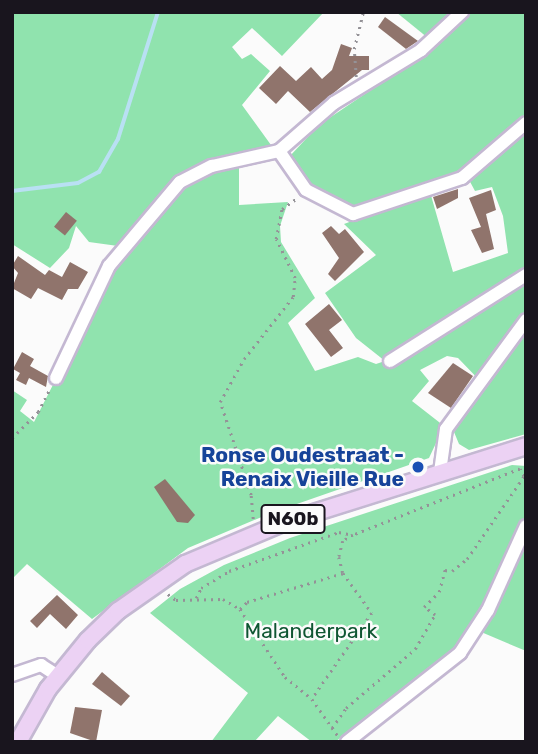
<!DOCTYPE html>
<html>
<head>
<meta charset="utf-8">
<style>
  body { margin:0 }
  #map { position:relative; width:538px; height:754px; overflow:hidden; background:#fbfbfb; font-family:Rubik,sans-serif }
  div>[style] { position:absolute }
  [style*='--x'] { left:calc(var(--x)*1px); top:calc(var(--y)*1px); width:calc(var(--w)*1px); rotate:calc(var(--a)*1deg) }
  .green>* { inset:0; background:#90e3ae }
  .stream>* { height:3.5px; margin:-1.75px; padding:0 1.75px; transform-origin:1.75px; border-radius:1.75px; background:#b9e0f3 }
  .building>* { inset:0; background:#90746c; transform-origin:0 0 }
  .path>* { height:2.5px; margin-top:-1.25px; transform-origin:0; background:repeating-linear-gradient(90deg,#949297 0 2px,transparent 0 7px) }
  .roads { filter:drop-shadow(2px 0 #c4b8d2) drop-shadow(-2px 0 #c4b8d2) drop-shadow(0 2px #c4b8d2) drop-shadow(0 -2px #c4b8d2) }
  .minor>* { height:12px; margin:-6px; padding:0 6px; transform-origin:6px; border-radius:6px; background:#fff }
  .major>* { height:16px; margin:-8px; padding:0 8px; transform-origin:8px; border-radius:8px; background:#ecd2f4 }
  .dots>* { width:19px; height:19px; translate:-50% -50%; box-sizing:border-box; border:4px solid #fbfbfb; border-radius:50% }
  span { translate:-50% -50%; white-space:nowrap; text-align:center; line-height:1.15; -webkit-text-stroke:5px #fbfbfb; paint-order:stroke }
  .shield-label span { padding:2px 5px; background:#fbfbfb; border:2px solid; border-radius:5px; -webkit-text-stroke-width:0 }
  .shield-label { font-size:19px; color:#19151e; font-weight:700 }
  .transit-label { font-size:21px; color:#164399; font-weight:700 }
  .right { translate:-100% -50%; text-align:right }
  .park-label { font-size:21px; color:#0f5632 }
  .frame { position:absolute; inset:0; border:14px solid #19151e; pointer-events:none }
</style>
</head>
<body>
<div id="map">
  <div class="green">
    <i style="clip-path:polygon(12px 12px,324px 12px,282px 56px,252px 28px,232px 47px,242px 59px,251px 54px,270px 71px,242px 105px,271px 145px,195px 169px,118px 246px,89px 242px,76px 226px,69px 248px,50px 268px,12px 244px)"></i>
    <i style="clip-path:polygon(396px 12px,456px 12px,428px 38px)"></i>
    <i style="clip-path:polygon(472px 12px,526px 12px,526px 434px,469px 450px,459px 444px,454px 432px,484px 385px,458px 358px,447px 356px,420px 370px,429px 381px,412px 401px,444px 426px,429px 458px,271px 513px,188px 548px,92px 619px,27px 564px,12px 579px,12px 390px,27px 400px,20px 411px,34px 422px,111px 271px,186px 182px,239px 162px,239px 205px,288px 202px,280px 226px,281px 242px,315px 298px,288px 323px,315px 371px,358px 357px,376px 364px,385px 361px,356px 338px,325px 293px,376px 255px,344px 224px,430px 192px,453px 272px,508px 253px,503px 216px,492px 187px,475px 191px,468px 178px,482px 171px,478px 161px,465px 171px,351px 210px,309px 188px,289px 157px,319px 125px,424px 54px)"></i>
    <i style="clip-path:polygon(512px 465px,526px 466px,526px 651px,474px 629px,441px 662px,335px 742px,312px 742px,278px 716px,254px 742px,211px 742px,248px 693px,150px 613px,180px 589px,224px 565px,290px 538px)"></i>
  </div>
  <div class="stream">
    <i style="--x:12;--y:191;--w:66;--a:-6.9"></i>
    <i style="--x:78;--y:183;--w:24;--a:-28"></i>
    <i style="--x:99;--y:172;--w:38;--a:-60"></i>
    <i style="--x:118;--y:139;--w:133;--a:-72.5"></i>
  </div>
  <div class="building">
    <i style="clip-path:polygon(385px 17px,418px 41px,406px 49px,378px 27px)"></i>
    <i style="clip-path:polygon(341px 44px,352px 48px,349px 56px,369px 56px,369px 70px,362px 70px,310px 112px,288px 91px,276px 104px,259px 88px,280px 66px,296px 81px,311px 67px,322px 79px,332px 70px)"></i>
    <i style="clip-path:polygon(458px 189px,458px 198px,437px 209px,433px 197px)"></i>
    <i style="clip-path:polygon(491px 190px,496px 210px,486px 214px,494px 249px,482px 253px,471px 230px,481px 227px,469px 198px)"></i>
    <i style="left:66px;top:212px;width:14px;height:19px;rotate:39deg"></i>
    <i style="clip-path:polygon(331px 226px,339px 234px,345px 229px,364px 252px,335px 281px,328px 274px,339px 258px,322px 233px)"></i>
    <i style="clip-path:polygon(18px 256px,45px 275px,49px 270px,62px 277px,70px 262px,88px 272px,78px 289px,68px 289px,62px 300px,38px 288px,31px 299px,12px 288px,18px 273px,12px 266px)"></i>
    <i style="clip-path:polygon(329px 304px,342px 320px,329px 330px,343px 348px,331px 357px,305px 324px)"></i>
    <i style="clip-path:polygon(22px 352px,34px 359px,30px 366px,48px 376px,46px 387px,29px 378px,26px 385px,16px 380px,20px 373px,13px 369px)"></i>
    <i style="clip-path:polygon(453px 363px,473px 376px,451px 408px,428px 393px)"></i>
    <i style="clip-path:polygon(165px 479px,195px 515px,188px 523px,177px 522px,154px 487px)"></i>
    <i style="clip-path:polygon(57px 595px,78px 615px,66px 629px,50px 614px,37px 628px,30px 621px)"></i>
    <i style="clip-path:polygon(102px 672px,130px 696px,121px 706px,92px 684px)"></i>
    <i style="clip-path:polygon(75px 707px,102px 710px,96px 742px,70px 733px)"></i>
  </div>
  <div class="path">
    <i style="--x:356;--y:77;--w:28;--a:-94"></i>
    <i style="--x:354;--y:49;--w:38;--a:-76"></i>
    <i style="--x:12;--y:438;--w:37;--a:-45"></i>
    <i style="--x:38;--y:412;--w:27;--a:-63"></i>
    <i style="--x:253;--y:519;--w:24;--a:-95"></i>
    <i style="--x:251;--y:495;--w:98;--a:-108.4"></i>
    <i style="--x:220;--y:402;--w:49;--a:-60.8"></i>
    <i style="--x:244;--y:359;--w:79;--a:-51.7"></i>
    <i style="--x:293;--y:297;--w:19;--a:-84"></i>
    <i style="--x:295;--y:278;--w:43;--a:-116"></i>
    <i style="--x:276;--y:239;--w:31;--a:-79"></i>
    <i style="--x:282;--y:209;--w:19;--a:-36"></i>
    <i style="--x:168;--y:594;--w:10;--a:37"></i>
    <i style="--x:176;--y:600;--w:47;--a:-1.2"></i>
    <i style="--x:223;--y:599;--w:20;--a:30"></i>
    <i style="--x:240;--y:609;--w:82;--a:56.5"></i>
    <i style="--x:285;--y:677;--w:35;--a:39"></i>
    <i style="--x:312;--y:699;--w:45;--a:54.9"></i>
    <i style="--x:196;--y:598;--w:11;--a:-63"></i>
    <i style="--x:201;--y:588;--w:33;--a:-31"></i>
    <i style="--x:229;--y:571;--w:117;--a:-19.5"></i>
    <i style="--x:339;--y:532;--w:14;--a:12"></i>
    <i style="--x:240;--y:609;--w:10;--a:-45"></i>
    <i style="--x:247;--y:602;--w:100;--a:-16.8"></i>
    <i style="--x:343;--y:573;--w:49;--a:54.1"></i>
    <i style="--x:372;--y:613;--w:105;--a:124.9"></i>
    <i style="--x:332;--y:728;--w:24;--a:-55"></i>
    <i style="--x:346;--y:708;--w:91;--a:-40.5"></i>
    <i style="--x:415;--y:649;--w:39;--a:-60"></i>
    <i style="--x:435;--y:615;--w:14;--a:-144"></i>
    <i style="--x:424;--y:607;--w:21;--a:-45"></i>
    <i style="--x:439;--y:592;--w:23;--a:-75"></i>
    <i style="--x:445;--y:570;--w:7;--a:8"></i>
    <i style="--x:452;--y:571;--w:19;--a:-39"></i>
    <i style="--x:467;--y:559;--w:101;--a:-55.5"></i>
    <i style="--x:524;--y:476;--w:8;--a:-120"></i>
    <i style="--x:520;--y:469;--w:180;--a:158.4"></i>
    <i style="--x:353;--y:535;--w:12;--a:149"></i>
    <i style="--x:343;--y:541;--w:16;--a:104"></i>
    <i style="--x:339;--y:557;--w:16;--a:76"></i>
  </div>
  <div class="roads">
    <div class="minor">
      <i style="--x:279;--y:151;--w:47;--a:55.3"></i>
      <i style="--x:306;--y:190;--w:53;--a:27.1"></i>
      <i style="--x:353;--y:214;--w:115;--a:-18.3"></i>
      <i style="--x:462;--y:178;--w:84;--a:-40.7"></i>
      <i style="--x:390;--y:361;--w:161;--a:-32.3"></i>
      <i style="--x:56;--y:378;--w:124;--a:-64.7"></i>
      <i style="--x:109;--y:266;--w:110;--a:-49.8"></i>
      <i style="--x:180;--y:182;--w:36;--a:-27"></i>
      <i style="--x:212;--y:166;--w:69;--a:-12.6"></i>
      <i style="--x:279;--y:151;--w:73;--a:-41.1"></i>
      <i style="--x:334;--y:103;--w:102;--a:-31.3"></i>
      <i style="--x:421;--y:50;--w:56;--a:-42.8"></i>
      <i style="--x:440;--y:472;--w:43;--a:-82.1"></i>
      <i style="--x:446;--y:429;--w:135;--a:-53.7"></i>
      <i style="--x:12;--y:675;--w:31;--a:-19"></i>
      <i style="--x:41;--y:665;--w:20;--a:33"></i>
      <i style="--x:347;--y:742;--w:144;--a:-38.2"></i>
      <i style="--x:460;--y:653;--w:51;--a:-56.9"></i>
      <i style="--x:488;--y:610;--w:92;--a:-65.7"></i>
    </div>
    <div class="major">
      <i style="--x:18;--y:742;--w:61;--a:-60.5"></i>
      <i style="--x:48;--y:689;--w:63;--a:-50.8"></i>
      <i style="--x:88;--y:640;--w:42;--a:-44"></i>
      <i style="--x:118;--y:611;--w:82;--a:-35"></i>
      <i style="--x:185;--y:564;--w:108;--a:-22.8"></i>
      <i style="--x:285;--y:522;--w:253;--a:-17.5"></i>
    </div>
  </div>
  <div class="dots">
    <i style="left:418px;top:467px;background:#1a4fb4"></i>
  </div>
  <div class="shield-label">
    <span style="left:293px;top:519px">N60b</span>
  </div>
  <div class="transit-label">
    <span class="right" style="left:404px;top:467px">Ronse Oudestraat -<br>Renaix Vieille Rue</span>
  </div>
  <div class="park-label">
    <span style="left:311px;top:631px">Malanderpark</span>
  </div>
  <div class="frame"></div>
</div>
</body>
</html>
